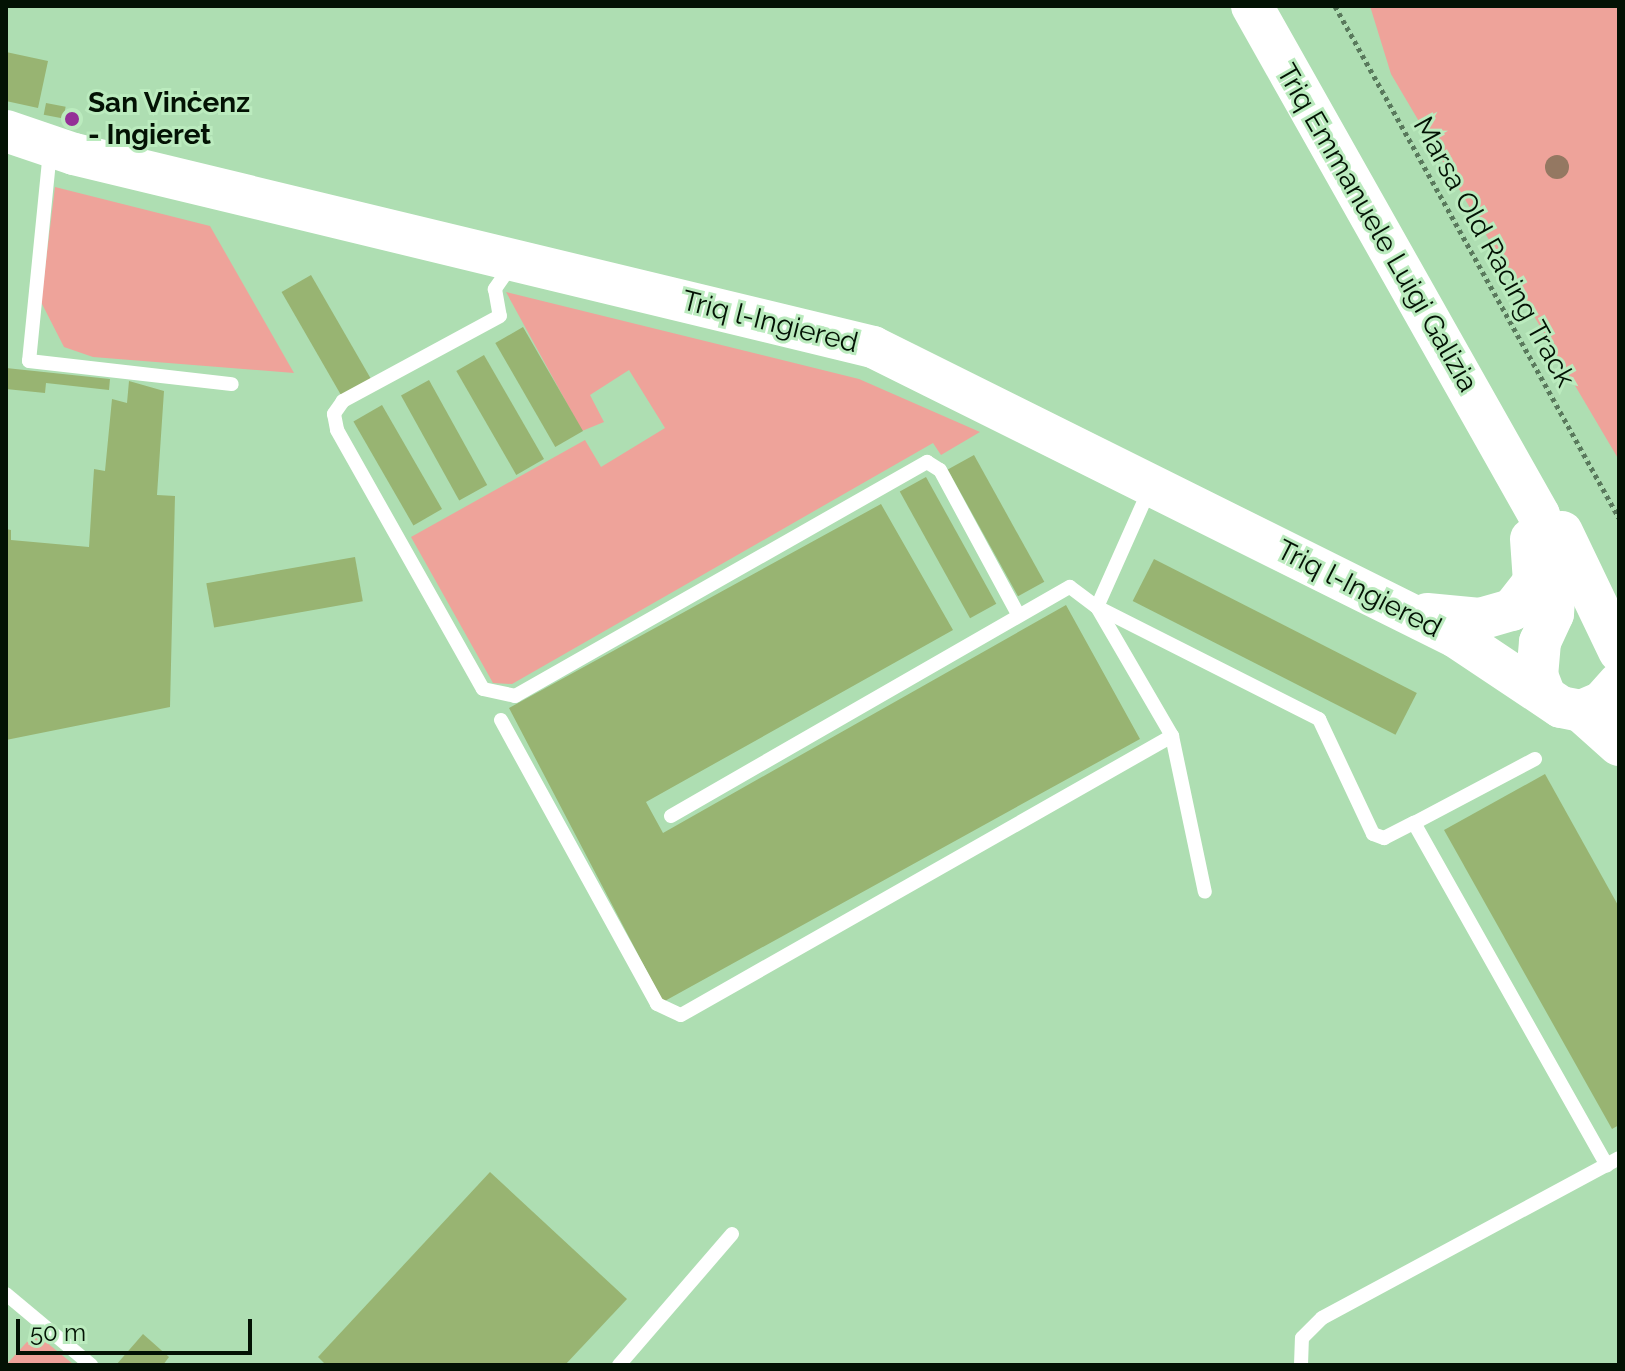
<!DOCTYPE html>
<html>
<head>
<meta charset="utf-8">
<style>
  body { margin:0 }
  #map { position:relative; width:1625px; height:1371px; overflow:hidden; background:#aedeb2; font-family:Raleway,sans-serif }
  div>[style] { position:absolute }
  [style*='--x'] { left:calc(var(--x)*1px); top:calc(var(--y)*1px); width:calc(var(--w)*1px); rotate:calc(var(--a)*1deg) }
  .green>* { inset:0; background:#eea39a }
  .building>* { inset:0; background:#98b472; transform-origin:0 0 }
  .path>* { height:5px; margin-top:-2.5px; transform-origin:0; background:repeating-linear-gradient(90deg,#59795c 0 4px,transparent 0 8px) }
  .service>* { height:14px; margin:-7px; padding:0 7px; transform-origin:7px; border-radius:7px; background:#fff }
  .secondary>* { height:42px; margin:-21px; padding:0 21px; transform-origin:21px; border-radius:21px; background:#fff }
  .trees>* { width:24px; height:24px; margin:-12px; border-radius:50%; background:#947862 }
  .dots>* { width:22px; height:22px; translate:-50% -50%; box-sizing:border-box; border:4px solid #bbebbe; border-radius:50% }
  span { translate:-50% -50%; white-space:nowrap; text-align:center; line-height:1.15; -webkit-text-stroke:6px #bbebbe; paint-order:stroke }
  .poi-label { font-size:28px; color:#031204; font-weight:700 }
  .left { translate:0 -50%; text-align:left }
  .street-label { font-size:28px; color:#031204 }
  .frame { position:absolute; inset:0; border:8px solid #031204; pointer-events:none }
  .scale { position:absolute; left:16px; top:1319px; width:236px; height:36px; box-sizing:border-box; border:4px solid #031204; border-top:0; padding-left:10px; font-size:24px; line-height:28px; white-space:nowrap; color:#031204; -webkit-text-stroke:6px #bbebbe; paint-order:stroke }
</style>
</head>
<body>
<div id="map">
  <div class="green">
    <i style="clip-path:polygon(1370px 6px,1619px 6px,1619px 460px,1391px 74px)"></i>
    <i style="clip-path:polygon(55px 187px,210px 226px,294px 373px,93px 357px,64px 347px,41px 302px)"></i>
    <i style="clip-path:polygon(506px 292px,859px 379px,980px 432px,941px 455px,933px 443px,512px 684px,493px 683px,411px 537px,585px 440px,601px 467px,665px 428px,629px 370px,590px 395px,604px 422px,582px 431px)"></i>
    <i style="clip-path:polygon(35px 1333px,73px 1364px,72px 1365px,6px 1365px)"></i>
  </div>
  <div class="building">
    <i style="clip-path:polygon(6px 52px,48px 61px,38px 108px,6px 101px)"></i>
    <i style="left:46px;top:103px;width:20px;height:12px;rotate:11deg"></i>
    <i style="left:311px;top:275px;width:120px;height:34px;rotate:60deg"></i>
    <i style="left:523px;top:327px;width:120px;height:32px;rotate:60deg"></i>
    <i style="left:484px;top:355px;width:120px;height:32px;rotate:60deg"></i>
    <i style="clip-path:polygon(6px 368px,110px 379px,109px 390px,46px 383px,45px 393px,6px 389px)"></i>
    <i style="left:429px;top:380px;width:120px;height:32px;rotate:61deg"></i>
    <i style="clip-path:polygon(129px 381px,164px 391px,157px 495px,175px 496px,170px 707px,6px 740px,6px 529px,11px 530px,11px 540px,89px 547px,94px 469px,105px 471px,112px 399px,127px 403px)"></i>
    <i style="left:382px;top:405px;width:120px;height:33px;rotate:60deg"></i>
    <i style="left:974px;top:455px;width:145px;height:30px;rotate:61deg"></i>
    <i style="left:926px;top:477px;width:145px;height:30px;rotate:61deg"></i>
    <i style="clip-path:polygon(881px 504px,953px 630px,646px 802px,663px 833px,1066px 605px,1140px 739px,663px 1002px,509px 708px)"></i>
    <i style="left:355px;top:557px;width:45px;height:151px;rotate:80deg"></i>
    <i style="left:1154px;top:559px;width:295px;height:47px;rotate:27deg"></i>
    <i style="clip-path:polygon(1545px 774px,1619px 907px,1619px 1125px,1612px 1129px,1444px 830px)"></i>
    <i style="clip-path:polygon(490px 1172px,627px 1299px,565px 1365px,326px 1365px,318px 1357px)"></i>
    <i style="clip-path:polygon(143px 1334px,169px 1357px,163px 1365px,116px 1365px)"></i>
  </div>
  <div class="path">
    <i style="--x:1335;--y:6;--w:585;--a:60.98"></i>
  </div>
  <div class="service">
    <i style="--x:50;--y:151;--w:211;--a:95.7"></i>
    <i style="--x:29;--y:361;--w:204;--a:6.5"></i>
    <i style="--x:513;--y:263;--w:32;--a:125"></i>
    <i style="--x:495;--y:289;--w:27;--a:80"></i>
    <i style="--x:500;--y:316;--w:179;--a:151.6"></i>
    <i style="--x:343;--y:401;--w:16;--a:125"></i>
    <i style="--x:334;--y:414;--w:16;--a:79"></i>
    <i style="--x:337;--y:430;--w:297;--a:60.6"></i>
    <i style="--x:483;--y:689;--w:33;--a:12"></i>
    <i style="--x:515;--y:696;--w:474;--a:-29.6"></i>
    <i style="--x:927;--y:462;--w:15;--a:32"></i>
    <i style="--x:940;--y:470;--w:164;--a:61.6"></i>
    <i style="--x:1150;--y:488;--w:130;--a:114"></i>
    <i style="--x:1097;--y:607;--w:149;--a:59.8"></i>
    <i style="--x:1172;--y:736;--w:159;--a:78.1"></i>
    <i style="--x:501;--y:720;--w:324;--a:61.2"></i>
    <i style="--x:657;--y:1004;--w:26;--a:25"></i>
    <i style="--x:681;--y:1015;--w:565;--a:-29.61"></i>
    <i style="--x:1535;--y:759;--w:137;--a:152.1"></i>
    <i style="--x:1414;--y:823;--w:393;--a:60.6"></i>
    <i style="--x:671;--y:816;--w:460;--a:-29.9"></i>
    <i style="--x:1070;--y:587;--w:34;--a:37"></i>
    <i style="--x:1097;--y:607;--w:249;--a:26.8"></i>
    <i style="--x:1319;--y:719;--w:127;--a:64.8"></i>
    <i style="--x:1373;--y:834;--w:12;--a:20"></i>
    <i style="--x:1384;--y:838;--w:34;--a:-27"></i>
    <i style="--x:6;--y:1294;--w:111;--a:39.9"></i>
    <i style="--x:619;--y:1365;--w:173;--a:-49.2"></i>
    <i style="--x:1301;--y:1365;--w:27;--a:-88"></i>
    <i style="--x:1302;--y:1338;--w:28;--a:-45"></i>
    <i style="--x:1322;--y:1318;--w:337;--a:-28.3"></i>
  </div>
  <div class="secondary">
    <i style="--x:1252;--y:6;--w:584;--a:60.58"></i>
    <i style="--x:1539;--y:515;--w:59;--a:73.1"></i>
    <i style="--x:1556;--y:571;--w:43;--a:94"></i>
    <i style="--x:1553;--y:614;--w:31;--a:115"></i>
    <i style="--x:1540;--y:642;--w:33;--a:95"></i>
    <i style="--x:1537;--y:675;--w:22;--a:69"></i>
    <i style="--x:6;--y:131;--w:72;--a:18.7"></i>
    <i style="--x:74;--y:154;--w:822;--a:13.58"></i>
    <i style="--x:873;--y:347;--w:651;--a:26.45"></i>
    <i style="--x:1456;--y:637;--w:126;--a:33.7"></i>
    <i style="--x:1561;--y:707;--w:20;--a:11"></i>
    <i style="--x:1581;--y:711;--w:23;--a:-23"></i>
    <i style="--x:1602;--y:702;--w:25;--a:-48"></i>
    <i style="--x:1562;--y:532;--w:132;--a:64.4"></i>
    <i style="--x:1427;--y:614;--w:53;--a:5.4"></i>
    <i style="--x:1480;--y:619;--w:33;--a:-16"></i>
    <i style="--x:1512;--y:610;--w:36;--a:-52"></i>
    <i style="--x:1534;--y:582;--w:43;--a:-94"></i>
    <i style="--x:1581;--y:711;--w:51;--a:41.8"></i>
  </div>
  <div class="trees">
    <i style="left:1557px;top:167px"></i>
  </div>
  <div class="dots">
    <i style="left:72px;top:119px;background:#943197"></i>
  </div>
  <div class="poi-label">
    <span class="left" style="left:88px;top:119px">San Vinċenz<br>- Ingieret</span>
  </div>
  <div class="street-label">
    <span style="left:1377px;top:228px;rotate:60deg">Triq Emmanuele Luigi Galizia</span>
    <span style="left:1494px;top:252px;rotate:61deg">Marsa Old Racing Track</span>
    <span style="left:770px;top:322px;rotate:14deg">Triq l-Ingiered</span>
    <span style="left:1359px;top:589px;rotate:27deg">Triq l-Ingiered</span>
  </div>
  <div class="frame"></div>
  <div class="scale">50 m</div>
</div>
</body>
</html>
